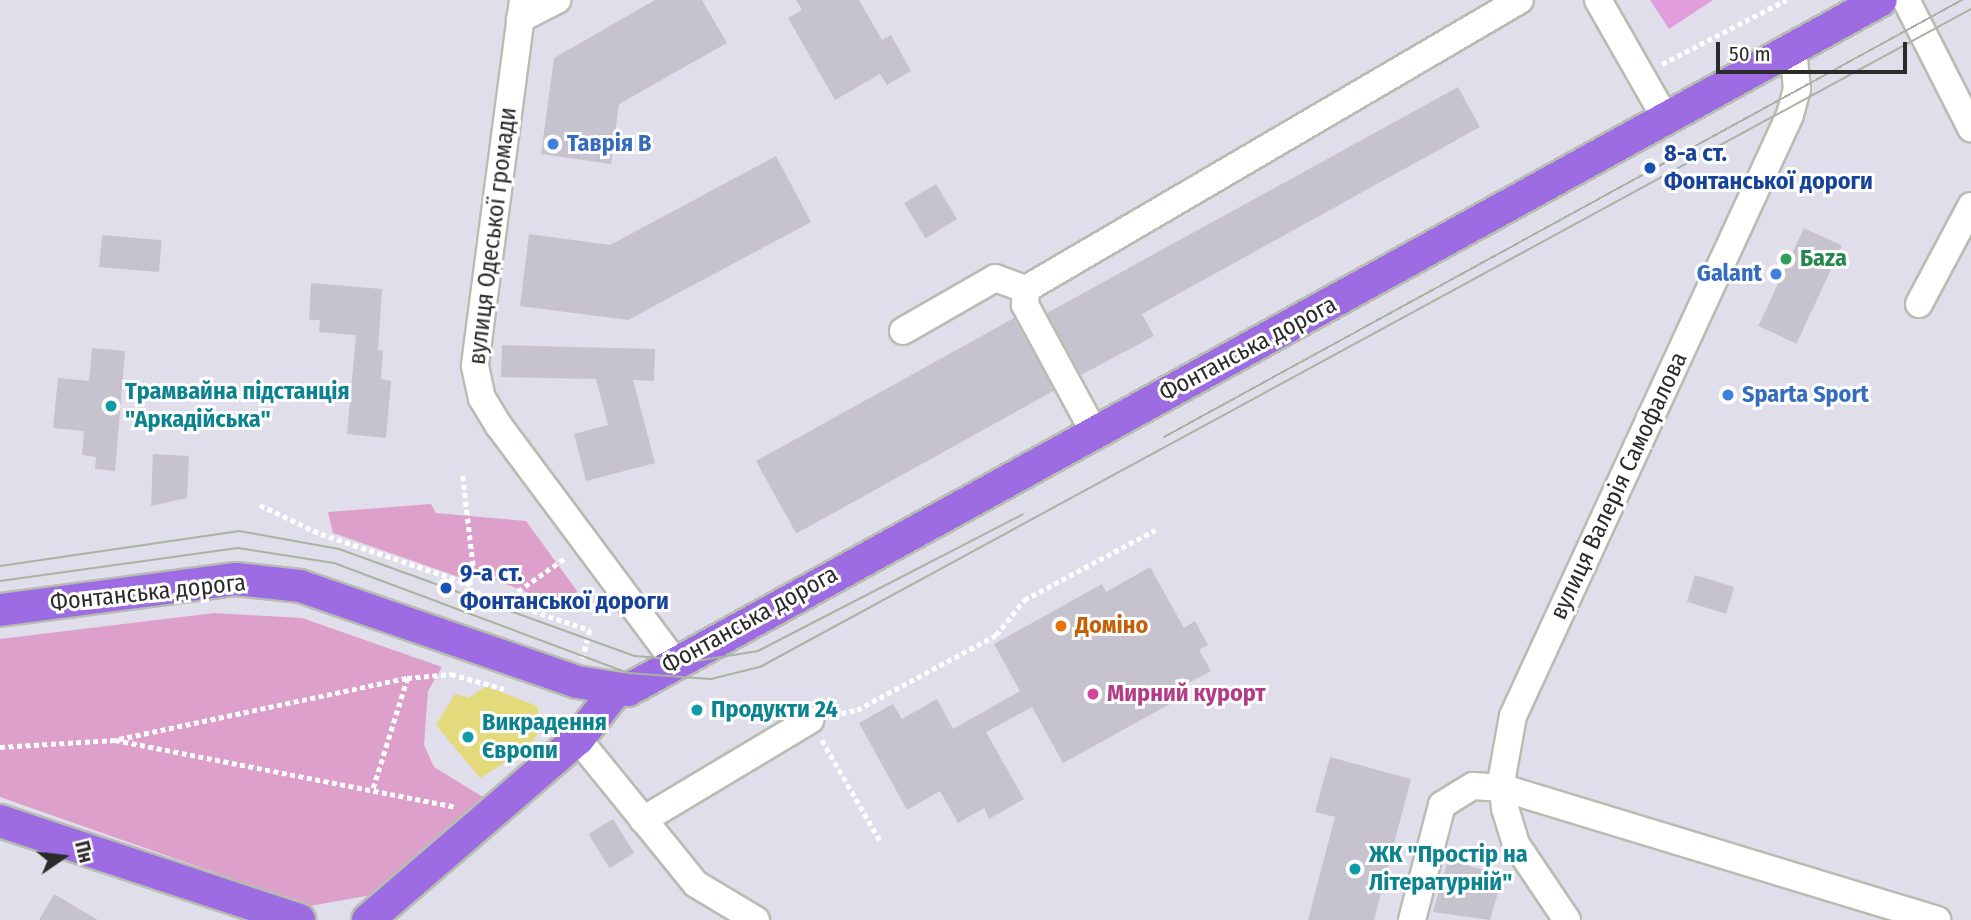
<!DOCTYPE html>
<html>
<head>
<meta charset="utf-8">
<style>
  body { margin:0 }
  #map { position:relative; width:1971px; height:920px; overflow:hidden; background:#e1deeb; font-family:"Fira Sans Condensed",sans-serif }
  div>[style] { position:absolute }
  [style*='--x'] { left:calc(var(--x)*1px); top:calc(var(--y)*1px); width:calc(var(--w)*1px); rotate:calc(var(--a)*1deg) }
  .green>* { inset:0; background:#dca0ca }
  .pitch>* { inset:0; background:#e29ddd }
  .water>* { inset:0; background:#e3da7c }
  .building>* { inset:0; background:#c6c3ce; transform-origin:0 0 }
  .path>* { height:4.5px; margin-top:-2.25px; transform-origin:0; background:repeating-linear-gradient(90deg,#fff 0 5px,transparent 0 8.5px) }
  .roads { filter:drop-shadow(2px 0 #b8bdb2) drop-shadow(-2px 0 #b8bdb2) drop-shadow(0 2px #b8bdb2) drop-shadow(0 -2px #b8bdb2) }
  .minor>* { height:26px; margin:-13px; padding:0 13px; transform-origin:13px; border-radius:13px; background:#fff }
  .major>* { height:32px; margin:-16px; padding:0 16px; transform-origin:16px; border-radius:16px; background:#9d6ce3 }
  .tram>* { height:2px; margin:-1px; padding:0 1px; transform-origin:1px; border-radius:1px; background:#aab3a2 }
  .dots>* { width:19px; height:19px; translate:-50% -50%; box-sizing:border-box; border:4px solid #fff; border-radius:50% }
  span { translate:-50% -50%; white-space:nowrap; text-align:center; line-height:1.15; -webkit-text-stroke:6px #fff; paint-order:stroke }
  .shop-label { font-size:24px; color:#366cbe; font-weight:700 }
  .left { translate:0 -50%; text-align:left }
  .right { translate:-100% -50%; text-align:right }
  .transit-label { font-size:24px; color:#164399; font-weight:700 }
  .street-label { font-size:24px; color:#2b2b2b }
  .leisure-label { font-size:24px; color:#27864d; font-weight:700 }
  .culture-label { font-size:24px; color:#0d838f; font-weight:700 }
  .food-label { font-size:24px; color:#c56008; font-weight:700 }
  .hotel-label { font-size:24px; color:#b23c85; font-weight:700 }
  .north { position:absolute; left:28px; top:822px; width:70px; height:70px; -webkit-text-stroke:5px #fff; paint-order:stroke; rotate:76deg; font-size:19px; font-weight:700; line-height:28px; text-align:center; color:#2b2b2b }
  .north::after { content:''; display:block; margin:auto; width:24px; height:32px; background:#2b2b2b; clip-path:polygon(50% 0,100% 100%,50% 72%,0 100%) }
  .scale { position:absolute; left:1716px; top:42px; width:191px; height:32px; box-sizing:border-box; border:4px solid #2b2b2b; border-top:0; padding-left:9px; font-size:21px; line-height:24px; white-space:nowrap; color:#2b2b2b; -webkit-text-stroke:5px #fff; paint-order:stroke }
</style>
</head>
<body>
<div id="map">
  <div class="green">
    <i style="clip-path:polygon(431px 504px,436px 513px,526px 521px,577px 591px,571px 602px,562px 606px,470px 570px,459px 577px,333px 533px,328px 512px)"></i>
    <i style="clip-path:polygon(214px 613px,302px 618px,442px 667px,428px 691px,424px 745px,434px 767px,483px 797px,377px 894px,310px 906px,0 797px,0 639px)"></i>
  </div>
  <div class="pitch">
    <i style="clip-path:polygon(1650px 0,1713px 0,1669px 29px)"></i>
  </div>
  <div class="water">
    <i style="clip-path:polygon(486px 686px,537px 706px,542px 726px,529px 748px,480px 778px,436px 725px,455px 694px,469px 698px)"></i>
  </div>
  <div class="building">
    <i style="clip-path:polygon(655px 0,702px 0,727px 43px,619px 104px,611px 164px,541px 154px,554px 58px)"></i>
    <i style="clip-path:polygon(796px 0,859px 0,882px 40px,891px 35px,911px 71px,887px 85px,880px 74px,835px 100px,788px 18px,802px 10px)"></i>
    <i style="clip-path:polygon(1458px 87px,1480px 127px,1142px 314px,1154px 336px,1081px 375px,1047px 313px)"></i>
    <i style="clip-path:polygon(776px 156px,811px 222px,628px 320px,520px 306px,529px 234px,610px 245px)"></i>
    <i style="left:936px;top:184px;width:41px;height:37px;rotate:59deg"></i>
    <i style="left:1804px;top:228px;width:42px;height:108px;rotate:25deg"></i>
    <i style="left:102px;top:235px;width:60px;height:32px;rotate:5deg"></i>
    <i style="clip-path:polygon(311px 283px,382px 289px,378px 350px,383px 351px,381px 379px,391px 381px,386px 438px,347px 434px,356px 335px,319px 332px,320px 320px,309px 320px)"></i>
    <i style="left:1014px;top:318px;width:83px;height:295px;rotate:61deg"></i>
    <i style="clip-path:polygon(502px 345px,655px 349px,654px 381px,633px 380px,655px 463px,586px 481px,574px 434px,608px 425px,596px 379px,501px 377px)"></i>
    <i style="clip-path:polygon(92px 348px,125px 351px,115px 471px,95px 469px,96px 457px,82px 455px,84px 431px,53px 428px,58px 378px,89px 381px)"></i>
    <i style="clip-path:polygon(153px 454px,189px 456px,187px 498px,151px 506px)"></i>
    <i style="clip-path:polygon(1150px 567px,1184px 628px,1195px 621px,1208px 645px,1199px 650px,1211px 671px,1165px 696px,1170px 704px,1063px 763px,1032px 707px,986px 732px,1024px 799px,989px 819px,984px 808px,958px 823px,940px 791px,907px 810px,859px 723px,893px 704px,902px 719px,937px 699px,953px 729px,1020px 691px,994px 644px,1102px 584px,1106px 592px)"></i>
    <i style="left:1695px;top:575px;width:41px;height:28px;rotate:17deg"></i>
    <i style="clip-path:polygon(1330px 757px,1411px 779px,1374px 920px,1308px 920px,1335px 817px,1315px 812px)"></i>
    <i style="left:613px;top:819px;width:40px;height:29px;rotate:58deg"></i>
    <i style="clip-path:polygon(1448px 860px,1503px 875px,1490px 920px,1433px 912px)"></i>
    <i style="clip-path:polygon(54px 894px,98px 920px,39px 920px)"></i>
  </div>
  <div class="path">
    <i style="--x:1662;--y:64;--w:140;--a:-27.3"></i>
    <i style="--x:463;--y:476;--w:97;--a:83.5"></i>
    <i style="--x:474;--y:572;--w:18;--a:109"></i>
    <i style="--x:468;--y:589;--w:129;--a:18.6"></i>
    <i style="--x:590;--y:630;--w:29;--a:104"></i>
    <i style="--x:260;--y:505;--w:68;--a:25.4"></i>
    <i style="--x:321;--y:534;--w:157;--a:18.6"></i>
    <i style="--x:504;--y:601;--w:75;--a:-35.2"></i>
    <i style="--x:833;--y:715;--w:25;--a:-12"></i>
    <i style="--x:857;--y:710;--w:158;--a:-28.3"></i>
    <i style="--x:996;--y:635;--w:45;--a:-51.3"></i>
    <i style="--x:1024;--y:600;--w:149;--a:-28.1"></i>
    <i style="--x:119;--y:739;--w:294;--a:-12"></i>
    <i style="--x:407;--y:678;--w:44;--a:-5.2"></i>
    <i style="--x:451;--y:674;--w:55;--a:15.8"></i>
    <i style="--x:822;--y:740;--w:118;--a:60"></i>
    <i style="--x:0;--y:747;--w:115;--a:-3.5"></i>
    <i style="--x:115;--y:740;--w:348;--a:11.1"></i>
    <i style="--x:373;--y:788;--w:114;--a:-72.7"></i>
  </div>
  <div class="roads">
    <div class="minor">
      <i style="--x:523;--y:0;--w:369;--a:97.5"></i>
      <i style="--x:475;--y:366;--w:33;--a:78"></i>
      <i style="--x:482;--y:398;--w:33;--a:59"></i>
      <i style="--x:499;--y:426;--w:293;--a:53.3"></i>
      <i style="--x:1598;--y:0;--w:137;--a:60.3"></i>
      <i style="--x:1906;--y:0;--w:144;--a:63.1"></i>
      <i style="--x:520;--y:19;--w:42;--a:-27.2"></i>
      <i style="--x:1919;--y:304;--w:111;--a:-62"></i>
      <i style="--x:903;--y:331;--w:106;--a:-29.9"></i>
      <i style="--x:995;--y:278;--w:33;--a:20"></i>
      <i style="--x:1094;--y:432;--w:145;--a:-118.5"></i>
      <i style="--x:1025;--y:305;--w:16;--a:-86"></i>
      <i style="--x:1026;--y:289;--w:572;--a:-30.33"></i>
      <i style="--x:578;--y:739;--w:187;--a:50.9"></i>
      <i style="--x:696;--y:884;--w:70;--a:31"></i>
      <i style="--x:643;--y:820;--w:195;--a:-30.9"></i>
      <i style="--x:1412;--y:920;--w:119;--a:-75.4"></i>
      <i style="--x:1442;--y:805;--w:36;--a:-32"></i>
      <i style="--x:1473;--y:786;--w:30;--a:4"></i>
      <i style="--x:1503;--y:788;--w:454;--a:16.9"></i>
      <i style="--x:1567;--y:920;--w:92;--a:-123.9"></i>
      <i style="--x:1516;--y:844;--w:37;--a:-107"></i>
      <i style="--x:1505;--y:809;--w:32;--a:-95"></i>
      <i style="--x:1502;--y:777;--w:62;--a:-79.8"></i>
      <i style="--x:1513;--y:716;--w:662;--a:-65.26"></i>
      <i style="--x:1790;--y:115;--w:27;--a:-75"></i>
      <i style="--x:1797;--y:89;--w:40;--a:-95.7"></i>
    </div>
    <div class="major">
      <i style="--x:0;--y:610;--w:238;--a:-7.5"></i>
      <i style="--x:236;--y:579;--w:64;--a:6.2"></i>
      <i style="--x:300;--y:586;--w:293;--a:19.1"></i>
      <i style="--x:577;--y:682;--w:52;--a:8.9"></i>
      <i style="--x:628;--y:690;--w:1430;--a:-28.84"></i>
      <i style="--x:0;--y:821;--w:315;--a:18.3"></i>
      <i style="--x:368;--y:920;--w:277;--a:-40.8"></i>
      <i style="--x:578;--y:739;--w:58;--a:-52"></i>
    </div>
  </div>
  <div class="tram">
    <i style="--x:1164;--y:437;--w:910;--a:-28.71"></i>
    <i style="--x:0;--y:566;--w:242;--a:-8.3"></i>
    <i style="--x:239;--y:531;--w:102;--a:10.2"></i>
    <i style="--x:339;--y:549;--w:315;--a:19.9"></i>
    <i style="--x:635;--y:656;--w:61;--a:4.7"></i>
    <i style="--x:696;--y:661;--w:63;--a:-9.2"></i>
    <i style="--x:758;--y:651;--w:298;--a:-27.3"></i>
    <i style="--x:0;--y:581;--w:240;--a:-7.9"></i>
    <i style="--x:238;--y:548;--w:97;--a:8.9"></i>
    <i style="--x:334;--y:563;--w:314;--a:20.5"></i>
    <i style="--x:628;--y:673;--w:83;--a:4.1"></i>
    <i style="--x:711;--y:679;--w:50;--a:-13.8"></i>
    <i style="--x:760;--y:667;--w:1378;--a:-28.52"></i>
  </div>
  <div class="dots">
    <i style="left:553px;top:144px;background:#3f7fe0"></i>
    <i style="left:1650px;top:168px;background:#1a4fb4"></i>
    <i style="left:1786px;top:259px;background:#2e9e5b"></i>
    <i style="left:1776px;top:274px;background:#3f7fe0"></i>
    <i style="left:1728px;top:395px;background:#3f7fe0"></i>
    <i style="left:111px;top:406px;background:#0f9aa8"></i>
    <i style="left:446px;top:588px;background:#1a4fb4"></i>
    <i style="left:1061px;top:626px;background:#e8710a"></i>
    <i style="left:1093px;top:694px;background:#d1479c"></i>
    <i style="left:697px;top:710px;background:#0f9aa8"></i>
    <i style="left:468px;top:737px;background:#0f9aa8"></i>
    <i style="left:1355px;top:869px;background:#0f9aa8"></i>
  </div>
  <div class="shop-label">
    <span class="left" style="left:567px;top:144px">Таврія В</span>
    <span class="right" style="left:1762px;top:274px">Galant</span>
    <span class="left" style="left:1742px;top:395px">Sparta Sport</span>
  </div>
  <div class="transit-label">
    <span class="left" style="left:1664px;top:168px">8-а ст.<br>Фонтанської дороги</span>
    <span class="left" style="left:460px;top:588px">9-а ст.<br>Фонтанської дороги</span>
  </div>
  <div class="street-label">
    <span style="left:493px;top:236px;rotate:-83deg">вулиця Одеської громади</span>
    <span style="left:1248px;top:349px;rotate:-28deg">Фонтанська дорога</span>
    <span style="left:1619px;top:486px;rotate:-65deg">вулиця Валерія Самофалова</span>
    <span style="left:148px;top:593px;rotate:-6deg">Фонтанська дорога</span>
    <span style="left:750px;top:620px;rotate:-29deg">Фонтанська дорога</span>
  </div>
  <div class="leisure-label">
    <span class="left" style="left:1800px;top:259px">Баzа</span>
  </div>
  <div class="culture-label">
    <span class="left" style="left:125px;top:406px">Трамвайна підстанція<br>"Аркадійська"</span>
    <span class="left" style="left:711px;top:710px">Продукти 24</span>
    <span class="left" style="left:482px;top:737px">Викрадення<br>Європи</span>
    <span class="left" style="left:1369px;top:869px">ЖК "Простір на<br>Літературній"</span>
  </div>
  <div class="food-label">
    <span class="left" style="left:1075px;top:626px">Доміно</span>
  </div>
  <div class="hotel-label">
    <span class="left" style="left:1107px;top:694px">Мирний курорт</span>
  </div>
  <div class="north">Пн</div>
  <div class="scale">50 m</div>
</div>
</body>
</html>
